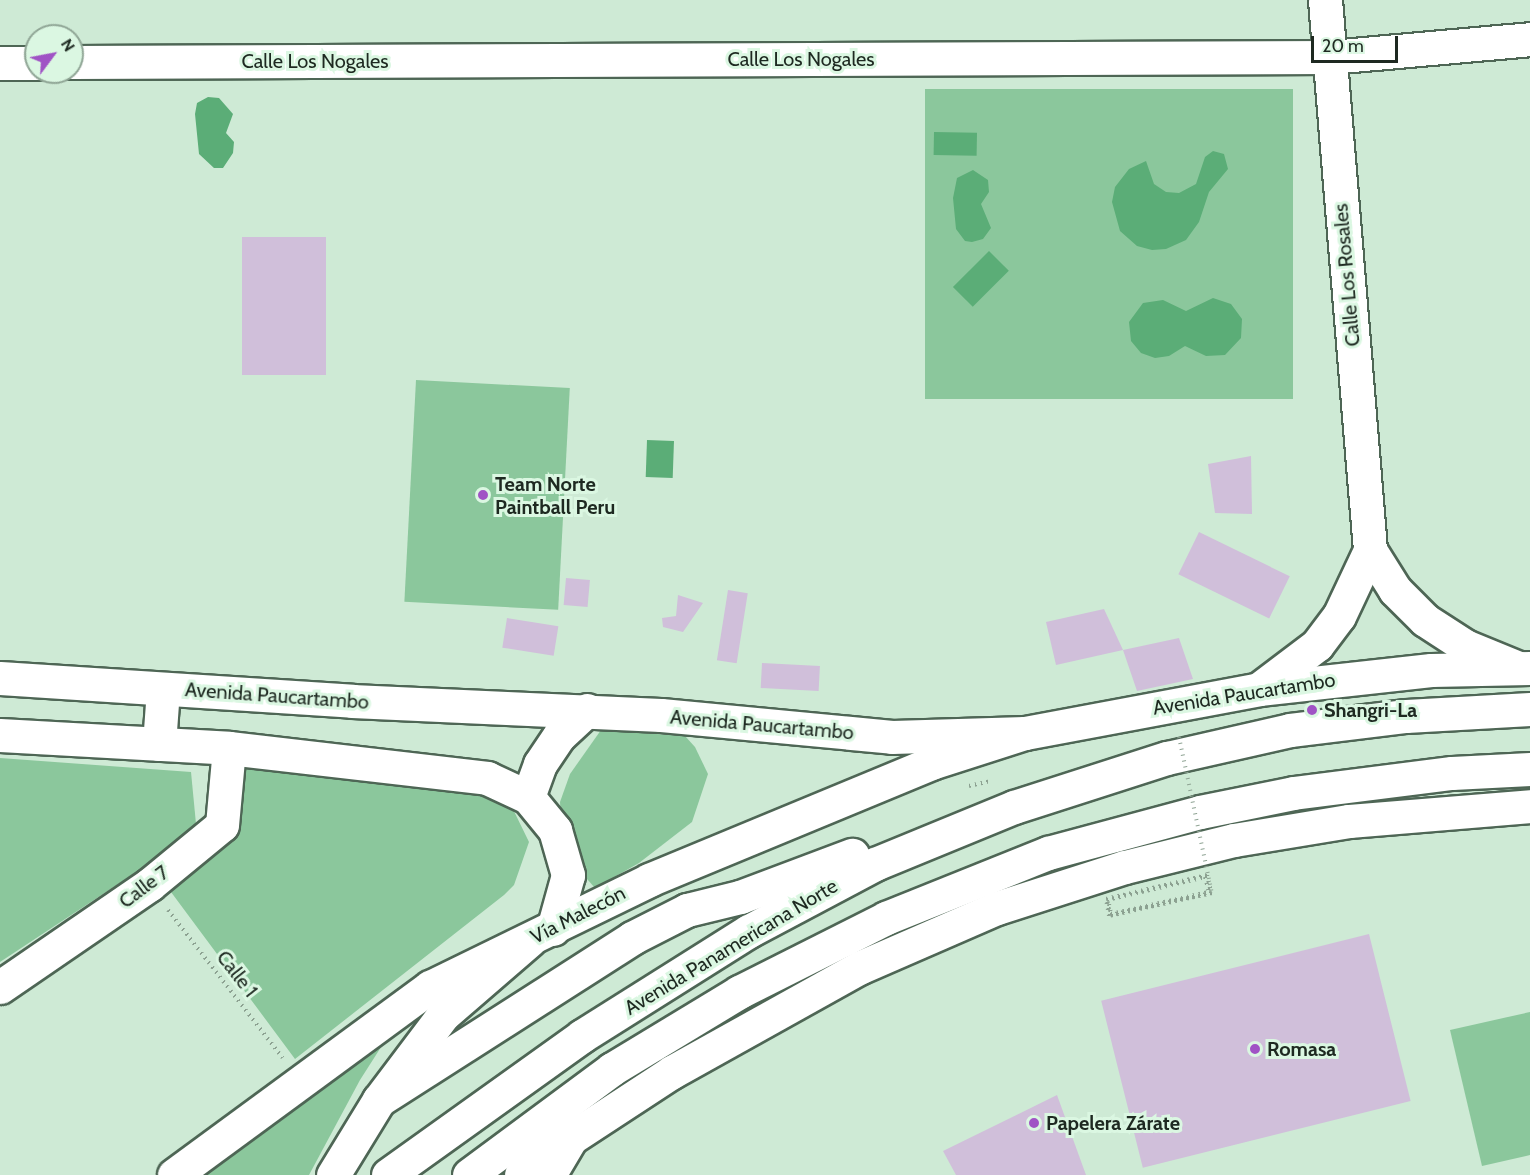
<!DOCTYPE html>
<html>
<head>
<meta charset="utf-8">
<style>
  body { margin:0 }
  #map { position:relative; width:1530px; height:1175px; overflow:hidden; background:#ceead5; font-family:Cabin,sans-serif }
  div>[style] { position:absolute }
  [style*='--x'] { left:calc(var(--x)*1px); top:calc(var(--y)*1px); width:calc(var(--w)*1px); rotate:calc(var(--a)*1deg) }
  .green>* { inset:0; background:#8bc79c; transform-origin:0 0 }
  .water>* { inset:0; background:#5bad77; transform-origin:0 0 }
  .building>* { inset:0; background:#d0bfda; transform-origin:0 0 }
  .path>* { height:4px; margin-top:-2px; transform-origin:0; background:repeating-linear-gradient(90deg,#8ca191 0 1.5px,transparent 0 6px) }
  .roads { filter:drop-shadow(2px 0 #4e6655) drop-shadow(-2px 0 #4e6655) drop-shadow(0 2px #4e6655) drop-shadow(0 -2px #4e6655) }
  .minor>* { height:33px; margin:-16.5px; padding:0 16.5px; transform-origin:16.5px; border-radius:16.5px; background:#fff }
  .tertiary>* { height:33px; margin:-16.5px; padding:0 16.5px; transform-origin:16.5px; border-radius:16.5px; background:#fff }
  .secondary>* { height:33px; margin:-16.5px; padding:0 16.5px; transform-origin:16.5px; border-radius:16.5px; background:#fff }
  .trunk>* { height:33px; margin:-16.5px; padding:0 16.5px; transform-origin:16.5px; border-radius:16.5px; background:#fff }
  .path-bridge>* { height:4px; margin-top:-2px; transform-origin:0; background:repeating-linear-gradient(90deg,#8ca191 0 1.5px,transparent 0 6px) }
  .dots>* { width:16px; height:16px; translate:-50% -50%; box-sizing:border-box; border:3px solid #dbf7e2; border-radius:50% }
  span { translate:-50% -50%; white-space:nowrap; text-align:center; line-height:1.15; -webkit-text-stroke:6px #dbf7e2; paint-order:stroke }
  .street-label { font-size:20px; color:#1e2921 }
  .poi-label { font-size:20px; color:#1e2921; font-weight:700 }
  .left { translate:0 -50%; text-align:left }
  .north { position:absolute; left:24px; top:24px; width:60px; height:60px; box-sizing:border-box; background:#dbf7e2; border:2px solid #8fa595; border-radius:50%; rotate:58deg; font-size:16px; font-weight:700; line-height:24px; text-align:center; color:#1e2921 }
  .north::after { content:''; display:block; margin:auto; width:21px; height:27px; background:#a053c5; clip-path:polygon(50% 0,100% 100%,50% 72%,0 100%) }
  .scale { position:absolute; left:1311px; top:36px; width:87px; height:27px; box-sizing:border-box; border:3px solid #1e2921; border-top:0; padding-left:8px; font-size:18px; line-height:21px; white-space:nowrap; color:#1e2921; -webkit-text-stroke:4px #dbf7e2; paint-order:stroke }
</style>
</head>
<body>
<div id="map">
  <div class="green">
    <i style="left:925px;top:89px;width:368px;height:310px"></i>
    <i style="left:416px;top:380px;width:154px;height:222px;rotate:3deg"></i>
    <i style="clip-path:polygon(601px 730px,685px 736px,695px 747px,708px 774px,692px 822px,639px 863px,595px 888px,579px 870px,562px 839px,560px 802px,570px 774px)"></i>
    <i style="clip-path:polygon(234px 755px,477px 786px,509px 801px,529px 842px,514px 885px,504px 895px,295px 1059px,171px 892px,226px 828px)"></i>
    <i style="clip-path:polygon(0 758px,191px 772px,196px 824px,156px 859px,0 962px)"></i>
    <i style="clip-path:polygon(420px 1001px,383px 1044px,360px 1080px,309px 1175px,189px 1175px)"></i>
    <i style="clip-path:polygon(1530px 1012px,1530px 1155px,1482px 1166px,1450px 1030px)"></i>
  </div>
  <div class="water">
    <i style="clip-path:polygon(208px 97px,219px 98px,233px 114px,226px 133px,234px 142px,233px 153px,223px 168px,214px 168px,199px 154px,195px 114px,197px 103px)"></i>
    <i style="left:934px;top:132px;width:43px;height:23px;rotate:1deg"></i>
    <i style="clip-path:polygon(1213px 151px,1224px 154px,1228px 169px,1209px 192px,1199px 222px,1186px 240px,1166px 249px,1152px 250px,1137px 246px,1120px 231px,1112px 202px,1115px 187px,1129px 169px,1146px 161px,1154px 184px,1166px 192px,1179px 193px,1196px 184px,1205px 157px)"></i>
    <i style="clip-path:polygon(973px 170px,988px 180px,989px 192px,981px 204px,991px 228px,983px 239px,972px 242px,965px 241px,956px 229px,953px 198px,957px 178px)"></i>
    <i style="left:989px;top:251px;width:28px;height:51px;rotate:45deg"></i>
    <i style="clip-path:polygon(1213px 298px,1231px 304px,1242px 319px,1241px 338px,1225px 355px,1206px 356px,1185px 346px,1169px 356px,1155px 358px,1141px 353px,1131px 341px,1129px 322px,1143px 303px,1163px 300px,1186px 311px)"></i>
    <i style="left:647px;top:440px;width:27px;height:37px;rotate:2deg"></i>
  </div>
  <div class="building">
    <i style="left:242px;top:237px;width:84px;height:138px"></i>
    <i style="clip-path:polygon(1251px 456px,1252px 514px,1215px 513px,1208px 464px)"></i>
    <i style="left:1199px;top:532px;width:101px;height:47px;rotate:26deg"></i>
    <i style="left:566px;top:578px;width:24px;height:27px;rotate:5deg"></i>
    <i style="left:728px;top:590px;width:20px;height:71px;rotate:9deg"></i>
    <i style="clip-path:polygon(678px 595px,703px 603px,683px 632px,663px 627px,662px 618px,676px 616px)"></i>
    <i style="clip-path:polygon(1104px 609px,1123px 650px,1056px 665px,1046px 622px)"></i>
    <i style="left:507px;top:618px;width:52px;height:30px;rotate:9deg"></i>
    <i style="clip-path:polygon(1179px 638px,1193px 679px,1137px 691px,1123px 650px)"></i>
    <i style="left:762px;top:663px;width:58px;height:25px;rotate:3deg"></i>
    <i style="left:1369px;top:934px;width:172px;height:276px;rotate:76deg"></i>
    <i style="clip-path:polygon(1057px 1095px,1086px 1175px,956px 1175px,943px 1151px)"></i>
  </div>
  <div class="path">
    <i style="--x:969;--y:786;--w:23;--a:-13"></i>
    <i style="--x:1109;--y:904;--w:10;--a:79"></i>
    <i style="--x:1111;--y:914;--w:100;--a:-12.7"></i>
    <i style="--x:168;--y:910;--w:187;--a:52.2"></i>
  </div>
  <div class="roads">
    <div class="minor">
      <i style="--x:1325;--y:0;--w:552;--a:85.32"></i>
      <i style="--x:1370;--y:550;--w:47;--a:58"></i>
      <i style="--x:1395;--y:590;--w:42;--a:45"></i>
      <i style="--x:1425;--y:620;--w:48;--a:33"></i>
      <i style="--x:1465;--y:646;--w:58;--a:22.2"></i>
      <i style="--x:72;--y:62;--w:1258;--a:-0.23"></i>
      <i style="--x:1330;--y:57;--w:201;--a:-5.1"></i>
      <i style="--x:0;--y:63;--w:36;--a:0"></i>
      <i style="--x:1259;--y:689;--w:73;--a:-37.2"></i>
      <i style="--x:1317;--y:645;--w:36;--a:-53"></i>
      <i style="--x:1339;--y:616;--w:73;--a:-64.8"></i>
      <i style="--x:0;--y:987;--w:181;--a:-34.4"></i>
      <i style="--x:149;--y:885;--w:94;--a:-39.4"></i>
      <i style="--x:222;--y:825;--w:77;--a:-84.8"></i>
    </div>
    <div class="tertiary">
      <i style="--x:174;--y:1175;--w:318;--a:-36.3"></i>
      <i style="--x:430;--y:987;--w:244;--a:-26"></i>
      <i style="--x:649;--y:880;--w:305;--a:-22.5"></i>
      <i style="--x:931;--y:763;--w:99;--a:-17.7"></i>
      <i style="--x:1025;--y:733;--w:238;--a:-10.6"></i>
      <i style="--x:1259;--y:689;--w:173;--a:-6.3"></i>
      <i style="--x:1431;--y:670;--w:99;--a:-1.2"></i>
    </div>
    <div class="secondary">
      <i style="--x:0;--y:678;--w:353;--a:3.7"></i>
      <i style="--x:352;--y:701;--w:309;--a:2.6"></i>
      <i style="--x:661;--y:715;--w:232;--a:5.4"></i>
      <i style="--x:892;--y:737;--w:133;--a:-1.7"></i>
      <i style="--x:0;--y:735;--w:229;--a:3.2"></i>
      <i style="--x:229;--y:748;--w:260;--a:6.6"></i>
      <i style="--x:487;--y:778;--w:45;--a:24.9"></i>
      <i style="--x:528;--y:797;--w:43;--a:50.7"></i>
      <i style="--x:555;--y:830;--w:47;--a:73.9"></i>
      <i style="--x:568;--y:875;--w:56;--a:105.5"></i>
      <i style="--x:159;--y:744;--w:55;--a:-85.8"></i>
      <i style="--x:528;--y:797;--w:35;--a:-70"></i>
      <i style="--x:540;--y:764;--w:34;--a:-56"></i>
      <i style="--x:559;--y:736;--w:38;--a:-43"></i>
      <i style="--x:549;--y:1175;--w:43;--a:-59.3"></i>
      <i style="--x:571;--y:1138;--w:121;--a:-33.2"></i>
      <i style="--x:672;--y:1072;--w:216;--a:-29.1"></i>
      <i style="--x:861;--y:967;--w:148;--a:-23.5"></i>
      <i style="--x:997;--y:908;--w:134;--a:-17.8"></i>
      <i style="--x:1125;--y:867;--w:112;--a:-13.9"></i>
      <i style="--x:1234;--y:840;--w:117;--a:-9.4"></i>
      <i style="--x:1349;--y:821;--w:182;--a:-4.7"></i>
    </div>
    <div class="trunk">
      <i style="--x:379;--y:1100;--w:300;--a:-32.6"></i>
      <i style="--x:632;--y:938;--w:62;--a:-27"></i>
      <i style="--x:687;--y:910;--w:55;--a:-13.8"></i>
      <i style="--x:740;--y:897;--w:120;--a:-20.6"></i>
      <i style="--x:333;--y:1175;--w:88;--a:-58.5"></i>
      <i style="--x:379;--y:1100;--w:106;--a:-53"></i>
      <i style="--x:443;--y:1015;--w:115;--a:-40.8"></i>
      <i style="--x:388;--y:1175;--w:239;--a:-35.6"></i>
      <i style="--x:582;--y:1036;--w:197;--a:-32.2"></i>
      <i style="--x:749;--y:931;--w:143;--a:-28"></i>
      <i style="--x:875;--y:864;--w:150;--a:-22.3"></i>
      <i style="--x:1014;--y:807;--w:161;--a:-17.8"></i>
      <i style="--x:1167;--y:758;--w:126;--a:-12.8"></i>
      <i style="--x:1290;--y:730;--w:117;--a:-6.9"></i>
      <i style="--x:1406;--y:716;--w:124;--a:-3.2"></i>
      <i style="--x:469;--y:1175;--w:178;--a:-36.5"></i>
      <i style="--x:612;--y:1069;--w:149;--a:-31.2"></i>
      <i style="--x:739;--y:992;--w:165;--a:-26.7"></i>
      <i style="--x:886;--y:918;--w:175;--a:-21.9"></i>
      <i style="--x:1048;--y:853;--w:157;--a:-15.1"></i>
      <i style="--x:1200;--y:812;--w:95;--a:-11.5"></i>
      <i style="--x:1293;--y:793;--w:160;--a:-7.2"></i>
      <i style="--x:1452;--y:773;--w:78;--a:-2.9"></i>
      <i style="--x:521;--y:1175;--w:62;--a:-36.5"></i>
    </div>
  </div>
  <div class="path-bridge">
    <i style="--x:1179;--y:737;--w:159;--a:78.1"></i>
    <i style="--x:1212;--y:893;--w:106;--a:167.4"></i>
    <i style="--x:1109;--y:916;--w:17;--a:-100"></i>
    <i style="--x:1106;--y:899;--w:104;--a:-13.4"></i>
    <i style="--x:1207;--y:875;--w:18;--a:77"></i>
    <i style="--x:1211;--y:893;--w:103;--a:167.7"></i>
    <i style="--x:1110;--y:915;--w:15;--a:-101"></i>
    <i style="--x:1107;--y:900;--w:101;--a:-13.2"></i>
    <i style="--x:1205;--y:877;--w:16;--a:75"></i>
  </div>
  <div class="dots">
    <i style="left:483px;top:495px;background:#a053c5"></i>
    <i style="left:1312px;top:710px;background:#a053c5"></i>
    <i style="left:1255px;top:1049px;background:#a053c5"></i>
    <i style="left:1034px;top:1123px;background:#a053c5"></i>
  </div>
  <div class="street-label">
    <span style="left:801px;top:59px">Calle Los Nogales</span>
    <span style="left:315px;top:61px">Calle Los Nogales</span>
    <span style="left:1347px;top:275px;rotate:-95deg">Calle Los Rosales</span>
    <span style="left:1244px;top:694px;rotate:-9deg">Avenida Paucartambo</span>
    <span style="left:277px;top:696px;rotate:4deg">Avenida Paucartambo</span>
    <span style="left:762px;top:725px;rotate:5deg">Avenida Paucartambo</span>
    <span style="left:144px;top:887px;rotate:-37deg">Calle 7</span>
    <span style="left:578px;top:915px;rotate:-27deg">Vía Malecón</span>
    <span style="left:731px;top:947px;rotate:-31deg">Avenida Panamericana Norte</span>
    <span style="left:237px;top:974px;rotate:52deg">Calle 1</span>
  </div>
  <div class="poi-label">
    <span class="left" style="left:495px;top:496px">Team Norte<br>Paintball Peru</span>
    <span class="left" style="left:1324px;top:710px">Shangri-La</span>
    <span class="left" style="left:1267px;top:1049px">Romasa</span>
    <span class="left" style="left:1046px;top:1123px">Papelera Zárate</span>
  </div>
  <div class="north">N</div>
  <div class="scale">20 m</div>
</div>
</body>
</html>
